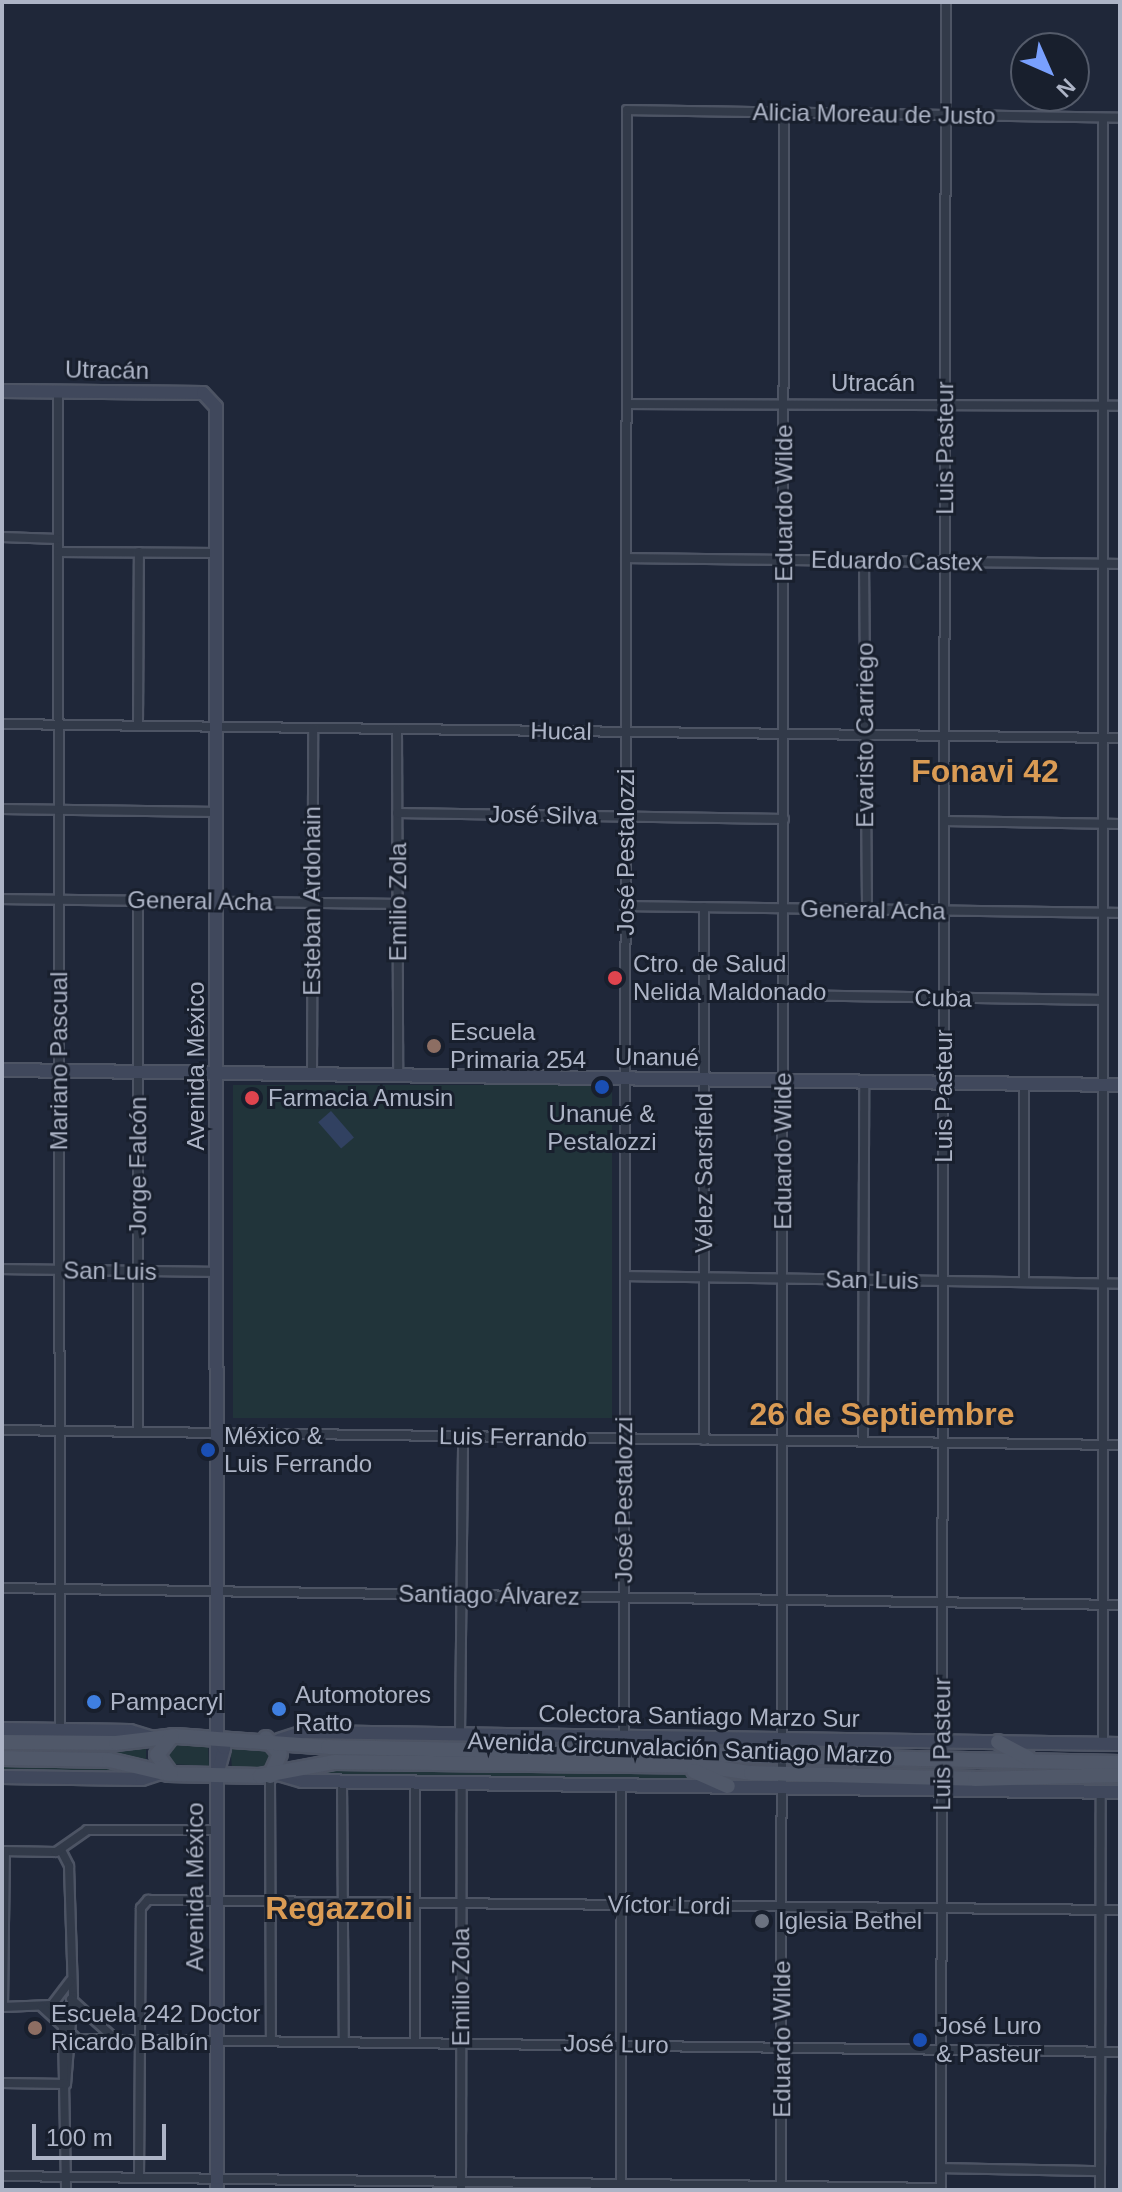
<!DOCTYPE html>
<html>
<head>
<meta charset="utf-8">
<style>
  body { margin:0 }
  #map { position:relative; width:1122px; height:2192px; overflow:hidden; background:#1f2739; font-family:Arial,sans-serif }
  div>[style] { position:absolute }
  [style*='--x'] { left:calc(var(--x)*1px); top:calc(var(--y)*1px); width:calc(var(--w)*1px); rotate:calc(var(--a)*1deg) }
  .green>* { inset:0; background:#21343a; transform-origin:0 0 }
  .water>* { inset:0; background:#314161; transform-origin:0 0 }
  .roads { filter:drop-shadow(2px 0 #4d5464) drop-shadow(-2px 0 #4d5464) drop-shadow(0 2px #4d5464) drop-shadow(0 -2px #4d5464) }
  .street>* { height:8px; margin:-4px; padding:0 4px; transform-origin:4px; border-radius:4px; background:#323a49 }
  .secondary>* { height:12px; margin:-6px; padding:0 6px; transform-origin:6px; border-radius:6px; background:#40485c }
  .primary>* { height:14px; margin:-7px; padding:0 7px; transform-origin:7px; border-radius:7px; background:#505869 }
  .dots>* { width:22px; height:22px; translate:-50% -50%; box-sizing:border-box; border:4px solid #181f2d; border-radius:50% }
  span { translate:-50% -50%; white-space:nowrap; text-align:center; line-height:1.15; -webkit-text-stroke:6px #181f2d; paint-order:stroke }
  .street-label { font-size:24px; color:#adb4c6 }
  .poi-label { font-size:24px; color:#adb4c6 }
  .left { translate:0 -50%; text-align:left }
  .district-label { font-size:32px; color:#da9b54; font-weight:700 }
  .frame { position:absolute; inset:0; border:4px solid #adb4c6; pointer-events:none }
  .north { position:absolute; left:1010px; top:32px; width:80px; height:80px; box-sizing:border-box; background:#181f2d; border:2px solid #545b6a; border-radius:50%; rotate:135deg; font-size:22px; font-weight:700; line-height:32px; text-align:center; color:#adb4c6 }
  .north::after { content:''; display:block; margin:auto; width:28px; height:36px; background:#79a0fe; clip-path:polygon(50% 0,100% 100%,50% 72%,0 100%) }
  .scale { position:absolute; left:32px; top:2124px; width:134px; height:36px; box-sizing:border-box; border:4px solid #adb4c6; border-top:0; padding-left:10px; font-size:24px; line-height:28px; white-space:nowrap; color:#adb4c6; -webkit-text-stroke:6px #181f2d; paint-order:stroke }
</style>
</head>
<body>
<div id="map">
  <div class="green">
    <i style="left:233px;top:1085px;width:379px;height:333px"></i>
    <i style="clip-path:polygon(301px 1738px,301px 1737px,750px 1743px,334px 1742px)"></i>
    <i style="clip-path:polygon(174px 1745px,208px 1745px,209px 1766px,169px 1764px,165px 1754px)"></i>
    <i style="clip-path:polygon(146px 1746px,146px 1763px,2px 1753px,2px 1747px)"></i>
    <i style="clip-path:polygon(230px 1746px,263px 1746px,272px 1757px,264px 1767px,232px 1768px)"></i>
    <i style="left:793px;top:1758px;width:140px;height:10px;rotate:2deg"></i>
    <i style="clip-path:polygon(2px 1762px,109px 1764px,146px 1773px,2px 1773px)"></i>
    <i style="clip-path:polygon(322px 1769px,618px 1769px,698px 1774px,714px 1782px,298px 1776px)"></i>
  </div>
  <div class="water">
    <i style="left:331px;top:1111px;width:35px;height:17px;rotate:49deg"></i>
  </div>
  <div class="roads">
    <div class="street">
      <i style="--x:58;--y:392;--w:1338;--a:89.91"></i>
      <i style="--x:627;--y:404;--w:493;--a:0.2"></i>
      <i style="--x:2;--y:537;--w:56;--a:2"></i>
      <i style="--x:58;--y:552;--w:159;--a:0.4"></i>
      <i style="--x:626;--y:558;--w:494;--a:0.7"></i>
      <i style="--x:864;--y:561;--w:348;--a:89.5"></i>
      <i style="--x:2;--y:724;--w:1118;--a:0.72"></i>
      <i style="--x:138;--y:725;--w:173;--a:-89.7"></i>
      <i style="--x:397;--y:729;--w:346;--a:89.8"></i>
      <i style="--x:2;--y:809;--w:216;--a:0.8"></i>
      <i style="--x:397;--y:813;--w:387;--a:0.9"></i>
      <i style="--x:944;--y:821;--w:176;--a:1"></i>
      <i style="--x:2;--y:899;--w:396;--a:0.7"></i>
      <i style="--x:625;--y:906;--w:495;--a:0.8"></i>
      <i style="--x:783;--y:995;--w:320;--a:0.9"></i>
      <i style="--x:312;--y:1074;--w:346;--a:-89.8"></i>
      <i style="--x:1024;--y:1084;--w:198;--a:90"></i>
      <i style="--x:2;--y:1269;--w:216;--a:0.8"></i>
      <i style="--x:625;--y:1276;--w:495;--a:0.9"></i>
      <i style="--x:2;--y:1430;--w:1118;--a:0.77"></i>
      <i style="--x:138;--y:1432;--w:532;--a:-90"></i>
      <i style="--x:704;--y:1440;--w:533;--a:-90"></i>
      <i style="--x:863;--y:1442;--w:361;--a:-89.8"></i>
      <i style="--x:2;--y:1588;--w:1118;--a:0.87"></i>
      <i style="--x:460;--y:1735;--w:299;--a:-89.4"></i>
      <i style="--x:624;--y:1737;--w:1627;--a:-89.89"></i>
      <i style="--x:627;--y:110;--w:493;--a:0.9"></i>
      <i style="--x:1103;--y:1743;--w:1625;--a:-90"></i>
      <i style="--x:270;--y:1776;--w:262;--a:89.8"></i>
      <i style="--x:342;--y:1782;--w:258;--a:89.6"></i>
      <i style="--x:61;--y:1850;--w:18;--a:63"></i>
      <i style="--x:69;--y:1866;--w:130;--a:88.2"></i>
      <i style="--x:73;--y:1996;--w:88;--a:94.5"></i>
      <i style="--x:2;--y:1851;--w:54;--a:1.1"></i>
      <i style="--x:56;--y:1852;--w:38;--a:-35"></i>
      <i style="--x:87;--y:1830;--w:130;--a:0"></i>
      <i style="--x:71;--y:1999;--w:55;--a:42.1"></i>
      <i style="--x:2;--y:2007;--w:50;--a:-2.3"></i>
      <i style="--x:52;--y:2005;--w:30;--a:-53"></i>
      <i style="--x:3;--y:2007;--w:156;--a:-89.3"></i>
      <i style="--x:42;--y:2007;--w:47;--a:42.4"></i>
      <i style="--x:77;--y:2039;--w:1043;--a:0.71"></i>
      <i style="--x:63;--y:2030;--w:160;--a:88.9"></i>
      <i style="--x:415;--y:2041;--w:258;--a:-90"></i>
      <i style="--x:2;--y:2083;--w:64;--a:0.9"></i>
      <i style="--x:941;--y:2168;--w:159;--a:1.1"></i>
      <i style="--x:2;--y:2176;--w:939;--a:0.73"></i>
      <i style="--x:139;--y:2178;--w:270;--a:-89.6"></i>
      <i style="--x:141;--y:1908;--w:11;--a:-49"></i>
      <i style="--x:148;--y:1900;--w:972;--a:0.59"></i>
      <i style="--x:461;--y:2190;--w:407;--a:-89.9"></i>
      <i style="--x:621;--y:2190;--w:405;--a:-90"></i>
      <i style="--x:781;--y:2190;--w:2077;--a:-89.92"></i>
      <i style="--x:941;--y:2190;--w:2188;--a:-89.87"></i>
      <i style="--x:1100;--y:2190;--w:398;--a:-89.9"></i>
    </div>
    <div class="secondary">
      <i style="--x:2;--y:391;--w:201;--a:0.6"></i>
      <i style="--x:203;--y:393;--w:19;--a:47"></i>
      <i style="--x:216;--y:407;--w:1783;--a:89.97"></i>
      <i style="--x:2;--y:1070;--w:1118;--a:0.77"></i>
      <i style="--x:2;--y:1729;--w:128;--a:0.9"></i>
      <i style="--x:130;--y:1731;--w:24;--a:17"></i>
      <i style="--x:279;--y:1740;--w:26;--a:-18"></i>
      <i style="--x:304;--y:1732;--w:816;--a:0.84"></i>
      <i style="--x:278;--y:1774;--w:25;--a:16"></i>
      <i style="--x:302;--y:1781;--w:818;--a:0.77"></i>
      <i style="--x:217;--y:1775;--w:28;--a:-75"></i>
      <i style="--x:224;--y:1748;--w:13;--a:-122"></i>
      <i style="--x:2;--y:1777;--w:140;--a:0.8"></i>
      <i style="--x:142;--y:1779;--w:20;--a:-18"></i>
    </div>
    <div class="primary">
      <i style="--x:266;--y:1738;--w:21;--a:49"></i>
      <i style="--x:280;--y:1754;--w:24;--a:114"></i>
      <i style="--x:2;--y:1742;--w:114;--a:0.5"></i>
      <i style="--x:116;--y:1743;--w:60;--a:-6.7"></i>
      <i style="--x:176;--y:1736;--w:152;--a:4.1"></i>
      <i style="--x:328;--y:1747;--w:792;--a:1.16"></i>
      <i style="--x:998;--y:1742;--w:34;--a:28"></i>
      <i style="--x:2;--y:1758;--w:107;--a:1.1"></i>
      <i style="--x:109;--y:1760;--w:61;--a:13.3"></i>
      <i style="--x:168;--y:1774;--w:92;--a:1.2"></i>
      <i style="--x:260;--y:1776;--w:75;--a:-10.7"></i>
      <i style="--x:334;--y:1762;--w:369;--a:0.6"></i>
      <i style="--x:703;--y:1766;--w:49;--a:8.3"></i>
      <i style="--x:751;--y:1773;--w:224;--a:1.5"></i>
      <i style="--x:975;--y:1779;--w:145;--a:-1.6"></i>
      <i style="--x:694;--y:1771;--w:37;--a:24"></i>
      <i style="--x:171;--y:1774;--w:24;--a:-126"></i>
      <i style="--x:157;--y:1755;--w:24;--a:-52"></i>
    </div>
  </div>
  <div class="dots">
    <i style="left:615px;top:978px;background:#e0444e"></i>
    <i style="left:434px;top:1046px;background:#8d6e63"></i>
    <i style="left:602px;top:1087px;background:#1a4fb4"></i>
    <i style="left:252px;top:1098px;background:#e0444e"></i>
    <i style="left:208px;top:1450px;background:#1a4fb4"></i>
    <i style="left:94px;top:1702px;background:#3f7fe0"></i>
    <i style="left:279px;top:1709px;background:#3f7fe0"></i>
    <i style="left:762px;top:1921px;background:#6b7280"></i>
    <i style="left:35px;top:2028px;background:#8d6e63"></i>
    <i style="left:920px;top:2040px;background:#1a4fb4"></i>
  </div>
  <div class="street-label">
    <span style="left:874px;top:114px;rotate:1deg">Alicia Moreau de Justo</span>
    <span style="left:107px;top:370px;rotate:1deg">Utracán</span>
    <span style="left:873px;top:383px">Utracán</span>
    <span style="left:945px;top:448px;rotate:-90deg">Luis Pasteur</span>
    <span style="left:784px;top:503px;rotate:-90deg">Eduardo Wilde</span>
    <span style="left:897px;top:561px;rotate:1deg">Eduardo Castex</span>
    <span style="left:561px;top:731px;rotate:1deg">Hucal</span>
    <span style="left:865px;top:735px;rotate:-90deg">Evaristo Carriego</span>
    <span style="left:543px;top:815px;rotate:1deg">José Silva</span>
    <span style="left:626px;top:852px;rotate:-90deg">José Pestalozzi</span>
    <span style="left:200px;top:901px;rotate:1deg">General Acha</span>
    <span style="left:312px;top:901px;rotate:-90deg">Esteban Ardohain</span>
    <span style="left:398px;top:902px;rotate:-90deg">Emilio Zola</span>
    <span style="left:873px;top:910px;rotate:1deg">General Acha</span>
    <span style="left:943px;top:998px;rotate:1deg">Cuba</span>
    <span style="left:657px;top:1057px;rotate:1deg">Unanué</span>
    <span style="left:59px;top:1061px;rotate:-90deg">Mariano Pascual</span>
    <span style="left:196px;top:1066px;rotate:-90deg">Avenida México</span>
    <span style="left:944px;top:1096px;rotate:-90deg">Luis Pasteur</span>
    <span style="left:783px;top:1151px;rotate:-90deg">Eduardo Wilde</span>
    <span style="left:138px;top:1166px;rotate:-90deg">Jorge Falcón</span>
    <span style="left:704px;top:1173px;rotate:-90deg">Vélez Sarsfield</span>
    <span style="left:110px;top:1271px;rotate:1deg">San Luis</span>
    <span style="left:872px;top:1280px;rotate:1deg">San Luis</span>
    <span style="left:513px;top:1437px;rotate:1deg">Luis Ferrando</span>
    <span style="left:624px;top:1500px;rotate:-90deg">José Pestalozzi</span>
    <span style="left:489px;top:1595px;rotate:1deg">Santiago Álvarez</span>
    <span style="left:699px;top:1716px;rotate:1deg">Colectora Santiago Marzo Sur</span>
    <span style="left:942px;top:1744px;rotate:-90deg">Luis Pasteur</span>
    <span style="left:680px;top:1748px;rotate:2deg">Avenida Circunvalación Santiago Marzo</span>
    <span style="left:195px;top:1887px;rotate:-90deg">Avenida México</span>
    <span style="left:669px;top:1905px;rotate:1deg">Víctor Lordi</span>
    <span style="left:461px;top:1987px;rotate:-90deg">Emilio Zola</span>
    <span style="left:782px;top:2039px;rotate:-90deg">Eduardo Wilde</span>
    <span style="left:616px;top:2044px;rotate:1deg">José Luro</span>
  </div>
  <div class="poi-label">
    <span class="left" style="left:633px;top:978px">Ctro. de Salud<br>Nelida Maldonado</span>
    <span class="left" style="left:450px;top:1046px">Escuela<br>Primaria 254</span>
    <span class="left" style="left:268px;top:1098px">Farmacia Amusin</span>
    <span style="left:602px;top:1128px">Unanué &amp;<br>Pestalozzi</span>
    <span class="left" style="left:224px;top:1450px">México &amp;<br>Luis Ferrando</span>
    <span class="left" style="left:295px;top:1709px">Automotores<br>Ratto</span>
    <span class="left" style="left:110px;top:1702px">Pampacryl</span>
    <span class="left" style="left:778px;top:1921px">Iglesia Bethel</span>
    <span class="left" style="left:51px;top:2028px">Escuela 242 Doctor<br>Ricardo Balbín</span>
    <span class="left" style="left:936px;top:2040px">José Luro<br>&amp; Pasteur</span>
  </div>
  <div class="district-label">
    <span style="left:985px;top:771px">Fonavi 42</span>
    <span style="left:882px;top:1414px">26 de Septiembre</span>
    <span style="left:339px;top:1908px">Regazzoli</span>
  </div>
  <div class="frame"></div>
  <div class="north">N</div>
  <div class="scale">100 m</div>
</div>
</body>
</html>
